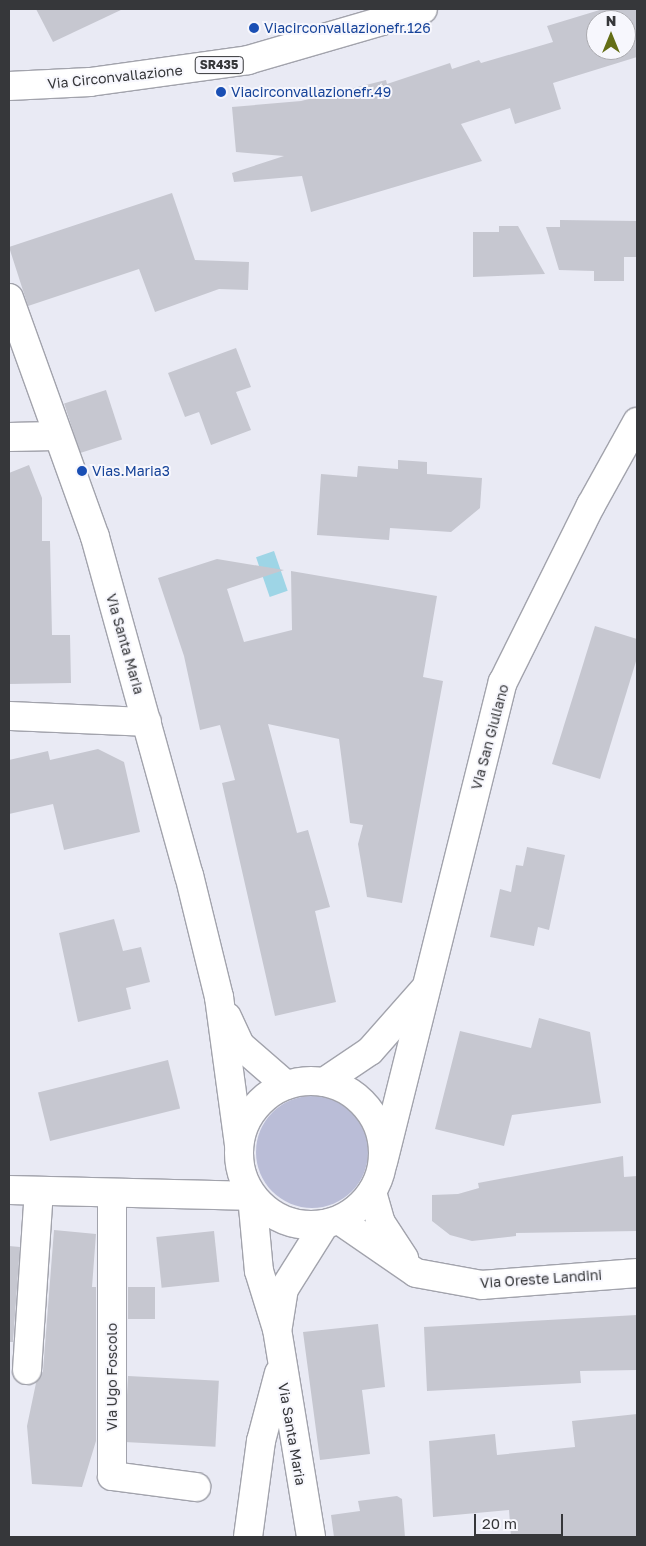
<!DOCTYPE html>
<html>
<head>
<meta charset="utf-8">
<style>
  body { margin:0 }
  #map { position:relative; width:646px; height:1546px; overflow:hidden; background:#e9eaf4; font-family:"Golos Text",sans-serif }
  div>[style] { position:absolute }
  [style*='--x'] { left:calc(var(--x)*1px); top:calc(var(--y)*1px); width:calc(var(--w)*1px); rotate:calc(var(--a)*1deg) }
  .green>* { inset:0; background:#babdd7 }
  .round { border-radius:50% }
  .water>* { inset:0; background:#9ed5e6; transform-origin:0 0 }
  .building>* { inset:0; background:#c6c7d0; transform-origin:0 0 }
  .roads { filter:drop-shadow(1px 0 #a2a3ac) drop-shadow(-1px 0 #a2a3ac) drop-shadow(0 1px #a2a3ac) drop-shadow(0 -1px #a2a3ac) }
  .minor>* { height:28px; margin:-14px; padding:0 14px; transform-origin:14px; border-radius:14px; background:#fff }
  .tertiary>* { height:28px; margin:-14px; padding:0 14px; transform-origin:14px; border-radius:14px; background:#fff }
  .secondary>* { height:28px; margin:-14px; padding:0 14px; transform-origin:14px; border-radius:14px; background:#fff }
  .secondary>.ring { margin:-14px; padding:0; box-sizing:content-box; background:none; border:28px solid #fff; border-radius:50% }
  .primary>* { height:28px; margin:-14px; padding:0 14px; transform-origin:14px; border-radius:14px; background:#fff }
  .dots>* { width:14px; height:14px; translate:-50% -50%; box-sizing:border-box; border:2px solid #f7f7fd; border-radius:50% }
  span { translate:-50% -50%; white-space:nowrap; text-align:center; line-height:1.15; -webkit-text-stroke:4px #f7f7fd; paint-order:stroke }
  .shield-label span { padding:1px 4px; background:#f7f7fd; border:1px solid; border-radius:4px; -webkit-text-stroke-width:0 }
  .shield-label { font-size:12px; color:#36373a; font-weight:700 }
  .transit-label { font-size:14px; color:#164399 }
  .left { translate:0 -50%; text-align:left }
  .street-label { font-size:14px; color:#36373a }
  .frame { position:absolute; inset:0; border:10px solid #36373a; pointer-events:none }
  .north { position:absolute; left:586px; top:10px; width:50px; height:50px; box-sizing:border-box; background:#f7f7fd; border:1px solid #aaaaaf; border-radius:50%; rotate:0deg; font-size:14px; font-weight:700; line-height:20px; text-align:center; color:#36373a }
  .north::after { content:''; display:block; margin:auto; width:18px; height:22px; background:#646e16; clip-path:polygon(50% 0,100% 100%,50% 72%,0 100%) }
  .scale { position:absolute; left:474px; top:1514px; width:89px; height:22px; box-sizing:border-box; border:2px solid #36373a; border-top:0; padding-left:6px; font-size:15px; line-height:18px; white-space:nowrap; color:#36373a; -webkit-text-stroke:4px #f7f7fd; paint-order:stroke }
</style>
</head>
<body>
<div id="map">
  <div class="green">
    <i class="round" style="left:256px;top:1096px;width:112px;height:112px"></i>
  </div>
  <div class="water">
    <i style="left:274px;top:551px;width:42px;height:19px;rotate:71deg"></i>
  </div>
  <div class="building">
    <i style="clip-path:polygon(36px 9px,123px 9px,53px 42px)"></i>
    <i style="clip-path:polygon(evenodd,603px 9px,637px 9px,637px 57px,553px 83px,561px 109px,515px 124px,510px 108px,461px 124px,482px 161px,311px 212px,302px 176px,234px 182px,232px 173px,284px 156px,236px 152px,232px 107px,301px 101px,386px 80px,387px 84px,450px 63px,452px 69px,479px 60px,481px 63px,553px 42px,547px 26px,603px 9px,596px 20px,626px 20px,626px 50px,596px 50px,596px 20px)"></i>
    <i style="clip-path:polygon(172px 193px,195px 260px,249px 262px,248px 290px,219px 289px,155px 312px,139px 269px,28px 306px,9px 247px)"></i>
    <i style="clip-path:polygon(560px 220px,637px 221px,637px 257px,624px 257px,624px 281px,594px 281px,594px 271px,559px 270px,546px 227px,560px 227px)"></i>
    <i style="clip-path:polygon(499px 226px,518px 226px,545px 274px,473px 277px,473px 232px,499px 232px)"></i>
    <i style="clip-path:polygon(236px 348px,251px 387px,236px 392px,251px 430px,211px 445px,199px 412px,185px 417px,168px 373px)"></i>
    <i style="left:106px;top:390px;width:52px;height:44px;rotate:72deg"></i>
    <i style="clip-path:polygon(398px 460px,427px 462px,427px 474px,482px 478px,480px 508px,451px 532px,390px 528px,389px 540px,317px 535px,321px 474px,357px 477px,358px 466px,398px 469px)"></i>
    <i style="clip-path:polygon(29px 465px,42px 498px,42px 541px,50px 541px,52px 635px,70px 635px,71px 683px,9px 684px,9px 473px)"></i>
    <i style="clip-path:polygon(217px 559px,284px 570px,227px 589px,244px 642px,292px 630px,291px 571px,437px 596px,423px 677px,443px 681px,402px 903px,367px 897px,358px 844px,363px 825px,350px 823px,339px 739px,268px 724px,297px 833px,308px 830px,330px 907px,315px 911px,336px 1002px,275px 1016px,222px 783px,235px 780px,220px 725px,200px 730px,184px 656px,158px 578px)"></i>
    <i style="clip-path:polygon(595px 626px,637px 639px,637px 658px,600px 779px,552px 764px)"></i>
    <i style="clip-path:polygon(98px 749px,124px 762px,140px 832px,64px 850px,53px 804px,9px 814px,9px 760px,48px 751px,50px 760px)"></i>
    <i style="clip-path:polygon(527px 847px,565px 855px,549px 930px,538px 927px,534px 946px,490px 937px,500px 889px,511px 892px,516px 865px,523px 866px)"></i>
    <i style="clip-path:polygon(114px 919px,123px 951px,141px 947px,150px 982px,126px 988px,131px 1009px,78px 1022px,59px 933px)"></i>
    <i style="clip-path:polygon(539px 1018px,590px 1032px,601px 1103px,512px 1115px,504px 1146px,435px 1129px,460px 1031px,531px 1048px)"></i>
    <i style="left:168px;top:1060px;width:50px;height:134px;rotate:76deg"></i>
    <i style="clip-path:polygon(623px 1156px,624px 1177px,637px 1176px,637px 1231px,516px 1233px,516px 1236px,472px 1241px,450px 1235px,432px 1221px,432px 1195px,458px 1194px,479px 1188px,478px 1183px)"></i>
    <i style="clip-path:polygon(54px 1230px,96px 1234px,92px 1287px,96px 1287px,96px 1441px,82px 1487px,32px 1484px,27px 1426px,36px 1383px,43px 1371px)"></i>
    <i style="left:214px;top:1231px;width:51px;height:58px;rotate:84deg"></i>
    <i style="clip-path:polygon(9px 1246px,20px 1247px,13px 1342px,9px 1342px)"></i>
    <i style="left:128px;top:1287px;width:27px;height:32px"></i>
    <i style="clip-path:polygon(637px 1315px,637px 1370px,580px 1371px,581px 1383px,427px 1391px,424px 1327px)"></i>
    <i style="clip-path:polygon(378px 1324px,385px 1387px,362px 1390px,370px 1454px,320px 1460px,303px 1332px)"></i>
    <i style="left:128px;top:1376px;width:91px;height:66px;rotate:3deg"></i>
    <i style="clip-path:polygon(637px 1414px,637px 1537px,511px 1537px,509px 1510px,433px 1517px,429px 1441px,495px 1434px,497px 1455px,575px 1447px,572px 1421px)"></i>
    <i style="clip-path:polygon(397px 1496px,402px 1499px,405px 1537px,334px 1537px,331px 1515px,360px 1511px,358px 1501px)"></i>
  </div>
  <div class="roads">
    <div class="minor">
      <i style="--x:9;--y:437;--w:46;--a:-1.2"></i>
      <i style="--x:9;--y:716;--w:138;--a:2.5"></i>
      <i style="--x:9;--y:1190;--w:243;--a:1.4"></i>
      <i style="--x:372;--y:1192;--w:32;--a:74"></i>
      <i style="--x:381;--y:1223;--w:42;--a:56.7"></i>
      <i style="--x:112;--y:1193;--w:283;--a:90"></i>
      <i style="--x:112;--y:1476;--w:85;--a:7.5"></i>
      <i style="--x:339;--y:1220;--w:93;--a:34.5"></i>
      <i style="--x:416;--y:1273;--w:67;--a:10.3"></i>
      <i style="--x:482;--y:1285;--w:155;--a:-4.4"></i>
      <i style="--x:27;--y:1370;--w:179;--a:-86.2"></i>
    </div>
    <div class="tertiary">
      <i style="--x:9;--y:298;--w:254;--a:70.2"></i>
      <i style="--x:95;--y:537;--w:351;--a:74.5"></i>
      <i style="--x:189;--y:875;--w:126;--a:76.2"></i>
      <i style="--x:219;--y:997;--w:149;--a:82.3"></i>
      <i style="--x:227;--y:1017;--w:31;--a:65"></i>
      <i style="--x:240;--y:1045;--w:61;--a:41"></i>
    </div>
    <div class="secondary">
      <i class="ring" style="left:239px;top:1081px;width:116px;height:116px"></i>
      <i style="--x:324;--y:1082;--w:55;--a:-34"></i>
      <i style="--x:370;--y:1051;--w:81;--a:-48.5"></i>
      <i style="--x:383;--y:1162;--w:495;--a:-76"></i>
      <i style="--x:503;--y:682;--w:198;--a:-63.6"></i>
      <i style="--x:591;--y:505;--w:95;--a:-61"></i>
      <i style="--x:252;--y:1196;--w:75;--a:84.7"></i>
      <i style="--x:259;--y:1271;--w:61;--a:72.8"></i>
      <i style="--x:277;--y:1329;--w:211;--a:80.7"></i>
      <i style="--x:278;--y:1326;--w:37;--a:-81"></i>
      <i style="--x:284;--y:1289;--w:77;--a:-57.8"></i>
      <i style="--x:248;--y:1537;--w:97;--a:-82.3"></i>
      <i style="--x:261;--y:1441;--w:70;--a:-75.2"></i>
    </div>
    <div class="primary">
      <i style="--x:9;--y:86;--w:81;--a:-2.8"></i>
      <i style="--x:90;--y:82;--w:160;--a:-7.9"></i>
      <i style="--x:248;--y:60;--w:182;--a:-16.2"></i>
    </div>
  </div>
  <div class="dots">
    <i style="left:254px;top:28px;background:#1a4fb4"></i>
    <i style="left:221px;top:92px;background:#1a4fb4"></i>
    <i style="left:82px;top:471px;background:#1a4fb4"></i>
  </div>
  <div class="shield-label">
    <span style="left:219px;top:65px">SR435</span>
  </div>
  <div class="transit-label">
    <span class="left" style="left:264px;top:28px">Viacirconvallazionefr.126</span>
    <span class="left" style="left:231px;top:92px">Viacirconvallazionefr.49</span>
    <span class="left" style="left:92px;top:471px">Vias.Maria3</span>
  </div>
  <div class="street-label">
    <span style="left:115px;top:77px;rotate:-6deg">Via Circonvallazione</span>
    <span style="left:125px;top:644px;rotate:74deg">Via Santa Maria</span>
    <span style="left:490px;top:737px;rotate:-75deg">Via San Giuliano</span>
    <span style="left:541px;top:1279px;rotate:-4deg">Via Oreste Landini</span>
    <span style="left:112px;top:1377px;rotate:-90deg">Via Ugo Foscolo</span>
    <span style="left:292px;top:1434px;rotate:80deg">Via Santa Maria</span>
  </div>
  <div class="frame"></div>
  <div class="north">N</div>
  <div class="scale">20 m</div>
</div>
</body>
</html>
